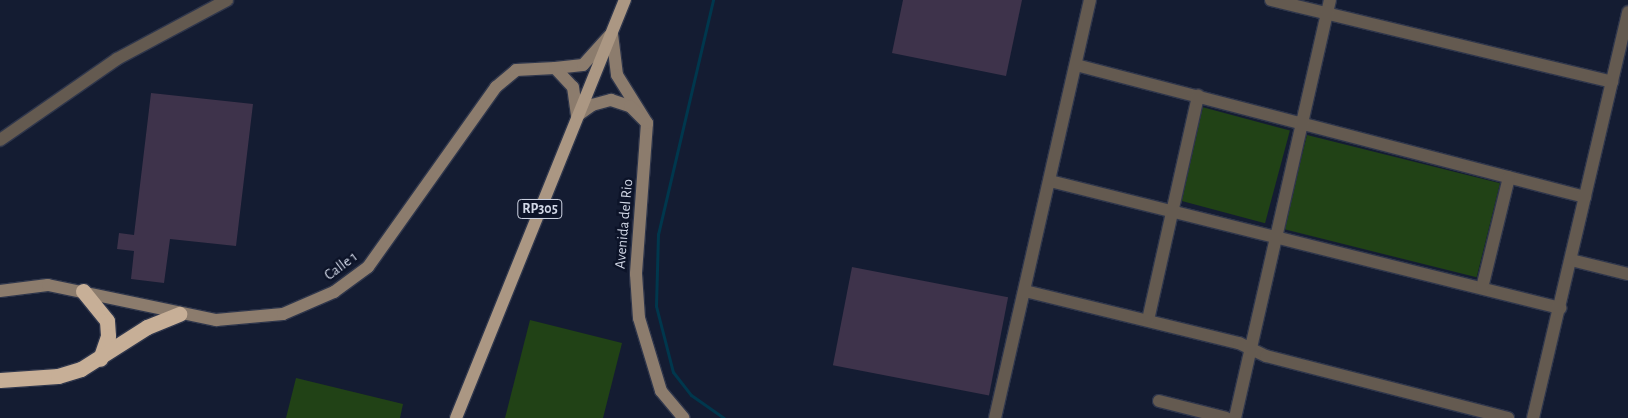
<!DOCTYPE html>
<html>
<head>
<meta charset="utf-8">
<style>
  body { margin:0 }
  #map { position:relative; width:1628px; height:418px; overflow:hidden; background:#141c32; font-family:"Alegreya Sans",sans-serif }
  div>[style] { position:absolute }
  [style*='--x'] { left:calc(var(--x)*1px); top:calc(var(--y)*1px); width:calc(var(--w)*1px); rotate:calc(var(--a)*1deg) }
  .green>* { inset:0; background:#214216; transform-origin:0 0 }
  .stream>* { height:3px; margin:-1.5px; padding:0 1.5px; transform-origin:1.5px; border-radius:1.5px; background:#00374d }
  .building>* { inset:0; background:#3e334b; transform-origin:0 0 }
  .roads { filter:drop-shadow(1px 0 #2f364b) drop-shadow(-1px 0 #2f364b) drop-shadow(0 1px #2f364b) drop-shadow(0 -1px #2f364b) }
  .street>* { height:12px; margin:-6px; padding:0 6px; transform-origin:6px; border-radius:6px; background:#645a50 }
  .secondary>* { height:12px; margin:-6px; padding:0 6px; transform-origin:6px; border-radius:6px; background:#8c7c6d }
  .primary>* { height:12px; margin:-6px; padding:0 6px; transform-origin:6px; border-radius:6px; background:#ab9783 }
  .highway>* { height:15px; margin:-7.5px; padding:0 7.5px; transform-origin:7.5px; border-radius:7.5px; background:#c7af97 }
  span { translate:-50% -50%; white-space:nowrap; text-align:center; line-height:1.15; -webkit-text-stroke:5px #0c1328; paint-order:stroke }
  .shield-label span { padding:1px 4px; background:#0c1328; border:1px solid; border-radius:4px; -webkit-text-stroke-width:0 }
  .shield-label { font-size:14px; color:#d2d8e7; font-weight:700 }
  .street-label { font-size:15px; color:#d2d8e7 }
</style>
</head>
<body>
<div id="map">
  <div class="green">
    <i style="left:1202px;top:107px;width:91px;height:96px;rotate:15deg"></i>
    <i style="left:1307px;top:135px;width:199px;height:97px;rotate:14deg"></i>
    <i style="clip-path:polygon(530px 320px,622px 343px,603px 418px,505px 418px)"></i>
    <i style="clip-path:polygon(296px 378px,403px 404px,400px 418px,286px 418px)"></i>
  </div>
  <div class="stream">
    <i style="--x:713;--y:0;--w:240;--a:103.2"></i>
    <i style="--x:658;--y:234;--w:72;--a:91.6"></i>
    <i style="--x:656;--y:306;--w:68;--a:75.6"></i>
    <i style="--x:673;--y:372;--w:29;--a:52"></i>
    <i style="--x:691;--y:395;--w:40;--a:34.9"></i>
  </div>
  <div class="building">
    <i style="clip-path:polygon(903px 0,1022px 0,1006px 76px,892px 53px)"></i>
    <i style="clip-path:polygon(151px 93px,253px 104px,236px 246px,170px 239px,164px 283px,131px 279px,134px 251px,117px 249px,119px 233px,134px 235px)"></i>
    <i style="left:852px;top:267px;width:159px;height:100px;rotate:11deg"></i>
  </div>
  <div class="roads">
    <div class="street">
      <i style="--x:1271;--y:0;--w:351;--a:13.5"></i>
      <i style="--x:1076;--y:65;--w:526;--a:14.54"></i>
      <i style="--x:0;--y:140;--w:142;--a:-34.7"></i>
      <i style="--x:117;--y:59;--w:125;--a:-28.2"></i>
      <i style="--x:1050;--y:181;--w:526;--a:13.98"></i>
      <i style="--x:1571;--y:260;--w:59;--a:13.8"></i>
      <i style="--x:1482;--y:288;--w:114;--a:-76.3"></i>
      <i style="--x:1025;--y:291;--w:220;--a:13.7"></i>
      <i style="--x:1239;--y:343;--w:30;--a:26"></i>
      <i style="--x:1266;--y:356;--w:250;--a:14.4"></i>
      <i style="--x:1148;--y:320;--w:230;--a:-77.4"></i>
      <i style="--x:1159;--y:401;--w:69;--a:14.2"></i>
      <i style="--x:995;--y:418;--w:429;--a:-77.2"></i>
      <i style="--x:1235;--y:418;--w:429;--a:-77.2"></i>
      <i style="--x:1533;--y:418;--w:417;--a:-76.8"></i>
    </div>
    <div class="secondary">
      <i style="--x:612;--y:34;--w:41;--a:83"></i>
      <i style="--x:617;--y:75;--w:57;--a:58"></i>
      <i style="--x:647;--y:123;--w:151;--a:94.2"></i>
      <i style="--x:636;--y:274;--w:44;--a:86.1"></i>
      <i style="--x:639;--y:318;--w:76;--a:73.2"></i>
      <i style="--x:661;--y:391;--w:35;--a:50"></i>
      <i style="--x:555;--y:68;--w:28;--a:-6"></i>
      <i style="--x:583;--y:65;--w:39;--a:-48"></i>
      <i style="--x:0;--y:291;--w:48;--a:-7.1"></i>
      <i style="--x:48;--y:285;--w:172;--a:11.8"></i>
      <i style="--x:216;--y:320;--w:67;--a:-5.1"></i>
      <i style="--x:283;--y:314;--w:56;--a:-23.3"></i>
      <i style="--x:334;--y:292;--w:42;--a:-36.3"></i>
      <i style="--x:368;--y:267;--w:221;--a:-54.6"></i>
      <i style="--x:496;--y:87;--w:26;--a:-40"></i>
      <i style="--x:516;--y:70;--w:39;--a:-3"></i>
      <i style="--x:555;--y:68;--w:26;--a:47"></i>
      <i style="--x:573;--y:87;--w:29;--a:82"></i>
      <i style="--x:577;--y:116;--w:19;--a:-36"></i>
      <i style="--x:592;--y:105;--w:20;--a:-15"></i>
      <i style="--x:611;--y:100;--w:20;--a:18"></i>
      <i style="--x:630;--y:106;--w:24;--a:45"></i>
    </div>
    <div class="primary">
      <i style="--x:456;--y:418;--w:451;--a:-68"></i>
    </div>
    <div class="highway">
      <i style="--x:83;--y:291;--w:38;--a:51"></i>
      <i style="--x:107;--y:321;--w:15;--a:86"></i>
      <i style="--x:108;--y:336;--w:24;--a:109"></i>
      <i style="--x:0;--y:380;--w:58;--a:-3.9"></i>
      <i style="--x:58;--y:376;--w:24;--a:-17"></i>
      <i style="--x:81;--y:369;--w:78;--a:-32.5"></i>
      <i style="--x:147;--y:327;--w:35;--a:-22"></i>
    </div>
  </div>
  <div class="shield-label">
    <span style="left:540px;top:209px">RP305</span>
  </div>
  <div class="street-label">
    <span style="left:624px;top:224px;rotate:-85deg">Avenida del Rio</span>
    <span style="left:341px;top:266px;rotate:-37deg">Calle 1</span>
  </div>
</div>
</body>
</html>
